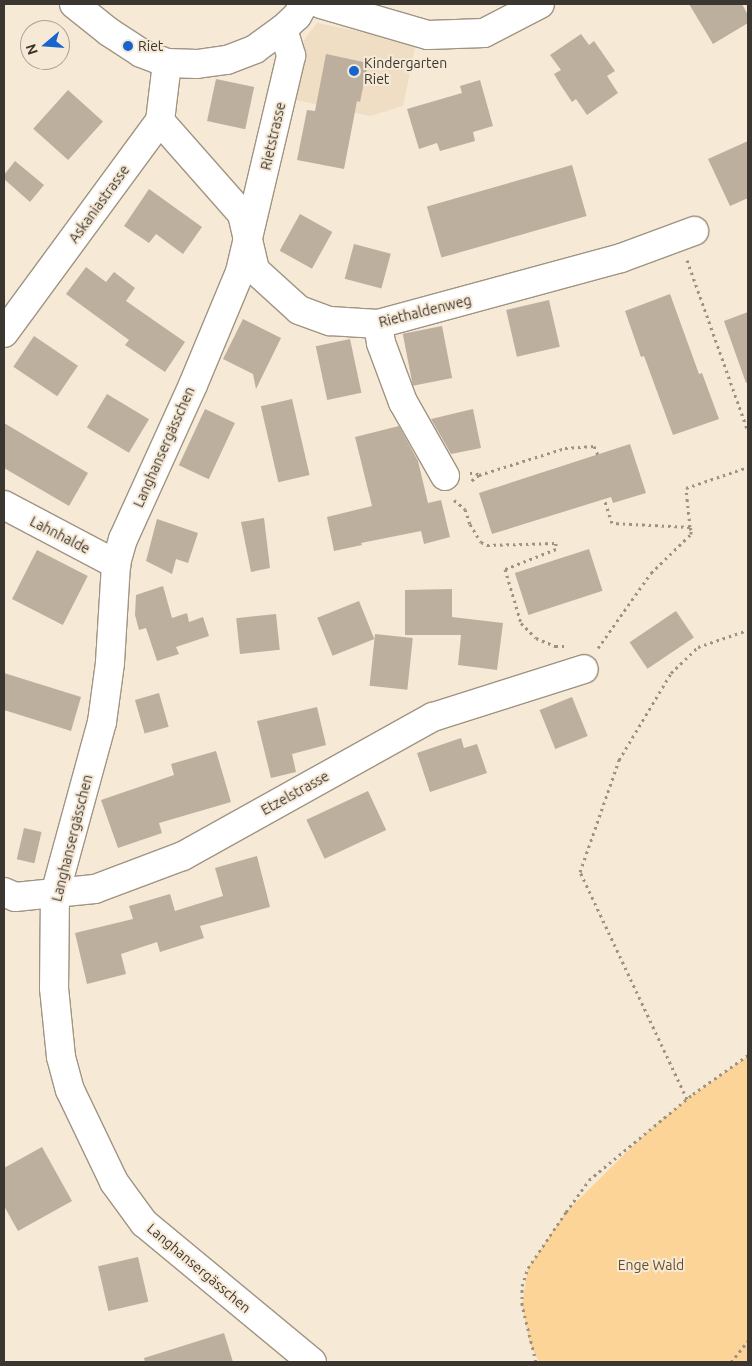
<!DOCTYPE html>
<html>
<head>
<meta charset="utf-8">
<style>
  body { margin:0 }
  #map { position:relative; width:752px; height:1366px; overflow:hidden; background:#f6e9d6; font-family:Ubuntu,sans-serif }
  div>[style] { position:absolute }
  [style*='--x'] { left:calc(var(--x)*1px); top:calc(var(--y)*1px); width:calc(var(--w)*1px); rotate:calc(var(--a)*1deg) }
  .built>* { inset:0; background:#efddc4 }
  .green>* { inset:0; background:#fdd498 }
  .building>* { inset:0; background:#bcaf9e; transform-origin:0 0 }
  .path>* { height:3px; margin-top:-1.5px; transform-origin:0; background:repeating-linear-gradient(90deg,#9c9385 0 2.5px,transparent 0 6.5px) }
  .roads { filter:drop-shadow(1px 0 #a09483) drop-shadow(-1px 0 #a09483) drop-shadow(0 1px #a09483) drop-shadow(0 -1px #a09483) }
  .minor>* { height:28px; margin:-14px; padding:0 14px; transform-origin:14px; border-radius:14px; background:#fff }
  .dots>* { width:14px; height:14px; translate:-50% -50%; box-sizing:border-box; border:2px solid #f6e9d6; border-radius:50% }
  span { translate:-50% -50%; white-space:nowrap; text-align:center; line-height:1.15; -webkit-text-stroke:4px #f6e9d6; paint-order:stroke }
  .poi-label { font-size:14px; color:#3b362f }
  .left { translate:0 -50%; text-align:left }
  .street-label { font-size:14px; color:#3b362f }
  .park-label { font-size:14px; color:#664e28 }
  .frame { position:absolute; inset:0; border:5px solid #3b362f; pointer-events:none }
  .north { position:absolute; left:20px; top:20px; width:50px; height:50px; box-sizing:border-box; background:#f6e9d6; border:1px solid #aba193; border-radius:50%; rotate:252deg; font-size:14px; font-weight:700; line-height:20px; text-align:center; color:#3b362f }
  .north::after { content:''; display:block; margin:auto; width:18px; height:22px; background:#1665cf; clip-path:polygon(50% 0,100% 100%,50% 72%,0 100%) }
</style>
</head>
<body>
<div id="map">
  <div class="built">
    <i style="clip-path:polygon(317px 23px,416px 43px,403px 106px,370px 116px,292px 99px,304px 40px)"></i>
  </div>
  <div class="green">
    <i style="clip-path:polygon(748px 1056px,748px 1362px,539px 1362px,530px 1344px,522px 1305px,528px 1268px,566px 1212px,647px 1132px,687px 1099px)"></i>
  </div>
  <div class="building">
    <i style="clip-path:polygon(689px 4px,742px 4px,748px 15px,748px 23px,713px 44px)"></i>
    <i style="clip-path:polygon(581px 34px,589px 45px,594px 41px,615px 71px,607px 76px,618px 93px,587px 115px,576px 99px,572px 102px,560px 84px,554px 74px,561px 70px,550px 55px)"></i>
    <i style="clip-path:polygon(326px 54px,368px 63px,360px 102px,357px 101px,344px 169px,297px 160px,307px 110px,315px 111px)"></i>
    <i style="left:216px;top:79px;width:39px;height:43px;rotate:12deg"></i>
    <i style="clip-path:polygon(480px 80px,493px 126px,473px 132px,475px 141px,440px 151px,437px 143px,419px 149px,407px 109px,462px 93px,460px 86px)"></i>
    <i style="left:68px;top:90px;width:47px;height:52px;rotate:42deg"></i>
    <i style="clip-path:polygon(748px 141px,748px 198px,730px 206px,708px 159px)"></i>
    <i style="clip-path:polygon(15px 161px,44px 185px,30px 202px,4px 179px,4px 175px)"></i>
    <i style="left:572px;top:165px;width:53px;height:151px;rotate:74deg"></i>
    <i style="clip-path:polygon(149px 189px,202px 227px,183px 254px,156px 234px,149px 243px,124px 226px)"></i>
    <i style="left:300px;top:214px;width:37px;height:42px;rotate:29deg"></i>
    <i style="left:354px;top:244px;width:38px;height:36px;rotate:15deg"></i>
    <i style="clip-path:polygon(86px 267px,106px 282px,114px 272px,135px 288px,126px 301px,185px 342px,165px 372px,125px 345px,129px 340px,66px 294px)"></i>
    <i style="clip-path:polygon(670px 294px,699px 374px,702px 373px,719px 419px,673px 435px,644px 356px,641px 357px,625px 311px)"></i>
    <i style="left:549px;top:300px;width:48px;height:44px;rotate:77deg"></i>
    <i style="clip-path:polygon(748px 312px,748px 382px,746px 383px,724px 321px)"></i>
    <i style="clip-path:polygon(243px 319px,281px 338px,256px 389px,253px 374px,223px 359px)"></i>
    <i style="left:442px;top:326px;width:53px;height:40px;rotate:79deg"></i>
    <i style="left:34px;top:336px;width:53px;height:37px;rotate:34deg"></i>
    <i style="left:350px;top:339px;width:55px;height:35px;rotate:78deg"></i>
    <i style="left:107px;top:394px;width:49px;height:39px;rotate:31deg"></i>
    <i style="left:292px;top:399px;width:78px;height:32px;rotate:77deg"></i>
    <i style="left:205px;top:409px;width:33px;height:62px;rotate:25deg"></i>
    <i style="clip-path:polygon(473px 409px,481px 448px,451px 454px,431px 419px)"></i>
    <i style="clip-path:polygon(4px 423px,88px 473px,69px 506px,4px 468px)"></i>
    <i style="clip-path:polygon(399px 426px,418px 461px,428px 503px,441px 500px,450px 537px,424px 544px,421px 531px,361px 543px,362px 545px,334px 551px,327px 517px,372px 506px,355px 437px)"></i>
    <i style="clip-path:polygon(630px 444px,646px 493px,613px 503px,611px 497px,492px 534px,479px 493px)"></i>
    <i style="clip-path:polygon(264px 518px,270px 568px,251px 572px,241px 522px)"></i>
    <i style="clip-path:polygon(157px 519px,198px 533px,188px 563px,176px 559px,172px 574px,146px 561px)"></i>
    <i style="left:589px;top:549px;width:44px;height:78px;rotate:72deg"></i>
    <i style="left:37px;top:550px;width:57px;height:55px;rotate:27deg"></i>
    <i style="clip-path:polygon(163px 586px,172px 618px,187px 613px,189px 622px,203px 617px,209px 636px,176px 647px,179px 654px,157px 661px,146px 628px,139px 630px,135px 615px,136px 595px)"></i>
    <i style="clip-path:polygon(452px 589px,452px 617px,503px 623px,497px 670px,458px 665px,461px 635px,405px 635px,405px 590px)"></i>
    <i style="left:359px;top:601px;width:41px;height:45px;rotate:68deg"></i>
    <i style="left:676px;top:611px;width:32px;height:56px;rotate:56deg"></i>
    <i style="left:276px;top:614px;width:36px;height:40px;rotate:84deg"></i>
    <i style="left:375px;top:634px;width:38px;height:52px;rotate:6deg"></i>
    <i style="clip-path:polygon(4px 673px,81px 697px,71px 731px,4px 710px)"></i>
    <i style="left:159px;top:693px;width:35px;height:25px;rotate:74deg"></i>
    <i style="left:572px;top:697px;width:42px;height:35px;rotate:68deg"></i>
    <i style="clip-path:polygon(317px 707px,326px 745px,292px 754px,296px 772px,271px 778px,257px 721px)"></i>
    <i style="clip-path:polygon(461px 738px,464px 748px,477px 744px,487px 773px,430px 792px,417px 753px)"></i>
    <i style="clip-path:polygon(216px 751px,231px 802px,159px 823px,162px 833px,118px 848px,101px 800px,174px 775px,171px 764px)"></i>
    <i style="left:368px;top:791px;width:43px;height:68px;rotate:65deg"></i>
    <i style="left:24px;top:828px;width:18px;height:32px;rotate:13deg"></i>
    <i style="clip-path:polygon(257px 856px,270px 907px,200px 926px,204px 938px,160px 952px,157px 942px,121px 954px,126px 974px,87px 984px,75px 933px,133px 919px,129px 906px,170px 894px,175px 911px,223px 896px,215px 868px)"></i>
    <i style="clip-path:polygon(42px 1147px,72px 1201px,18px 1231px,4px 1206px,4px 1168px)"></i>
    <i style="left:138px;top:1257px;width:46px;height:41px;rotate:77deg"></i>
    <i style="clip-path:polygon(224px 1333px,233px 1362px,145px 1362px,144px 1358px)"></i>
  </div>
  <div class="path">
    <i style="--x:687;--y:260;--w:182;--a:70.4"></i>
    <i style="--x:470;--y:473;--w:6;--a:0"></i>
    <i style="--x:476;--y:473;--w:4;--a:34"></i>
    <i style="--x:479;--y:475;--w:10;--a:143"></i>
    <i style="--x:479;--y:475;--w:90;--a:-17.4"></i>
    <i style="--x:565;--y:448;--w:29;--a:-4"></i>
    <i style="--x:594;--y:446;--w:10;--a:66"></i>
    <i style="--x:454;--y:500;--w:14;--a:39"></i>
    <i style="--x:465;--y:509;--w:16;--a:72"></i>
    <i style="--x:470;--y:524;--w:21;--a:59"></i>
    <i style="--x:481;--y:542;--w:7;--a:27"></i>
    <i style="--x:487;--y:545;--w:69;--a:-1.7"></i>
    <i style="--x:556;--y:543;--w:6;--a:90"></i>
    <i style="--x:556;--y:549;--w:55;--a:158.6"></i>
    <i style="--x:505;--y:569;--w:56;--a:73.5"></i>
    <i style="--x:521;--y:623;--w:21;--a:45"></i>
    <i style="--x:536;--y:638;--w:21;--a:23"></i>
    <i style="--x:555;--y:646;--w:10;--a:0"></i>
    <i style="--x:690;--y:527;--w:39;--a:-96"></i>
    <i style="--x:686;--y:488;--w:65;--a:-18.7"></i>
    <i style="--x:598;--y:648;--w:92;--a:-54.8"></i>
    <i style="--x:651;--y:573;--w:56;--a:-44.3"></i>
    <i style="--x:691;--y:534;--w:4;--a:-90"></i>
    <i style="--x:691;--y:530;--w:3;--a:-108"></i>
    <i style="--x:690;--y:527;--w:78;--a:-177.1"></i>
    <i style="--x:612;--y:523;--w:25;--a:-108"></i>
    <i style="--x:687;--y:1099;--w:251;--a:-115.2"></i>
    <i style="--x:580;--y:872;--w:119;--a:-70.8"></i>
    <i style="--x:619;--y:760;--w:101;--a:-59.1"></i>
    <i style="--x:671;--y:673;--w:37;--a:-44"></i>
    <i style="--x:698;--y:647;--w:53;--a:-18.8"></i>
    <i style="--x:536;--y:1362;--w:59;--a:-103.8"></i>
    <i style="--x:522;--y:1305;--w:19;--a:-90"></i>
    <i style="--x:522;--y:1286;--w:19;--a:-72"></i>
    <i style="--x:528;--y:1268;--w:68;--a:-55.8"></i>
    <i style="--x:566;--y:1212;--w:39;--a:-54"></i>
    <i style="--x:589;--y:1180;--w:135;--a:-39.6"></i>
    <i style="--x:693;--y:1094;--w:67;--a:-35.3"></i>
    <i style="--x:731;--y:1362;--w:27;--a:-51"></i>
  </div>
  <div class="roads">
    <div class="minor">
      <i style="--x:74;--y:4;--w:45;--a:38.7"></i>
      <i style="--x:109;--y:32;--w:38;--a:33"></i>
      <i style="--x:141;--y:53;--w:28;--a:21"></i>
      <i style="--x:167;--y:63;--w:30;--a:2"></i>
      <i style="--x:197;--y:64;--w:30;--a:-8"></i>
      <i style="--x:227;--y:60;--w:30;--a:-21"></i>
      <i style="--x:255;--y:49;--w:34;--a:-36"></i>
      <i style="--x:283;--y:29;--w:19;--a:-43"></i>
      <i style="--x:297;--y:16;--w:14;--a:-60"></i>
      <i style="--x:321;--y:4;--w:111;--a:16.2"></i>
      <i style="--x:428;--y:35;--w:56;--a:-2"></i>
      <i style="--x:484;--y:33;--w:63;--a:-27.4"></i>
      <i style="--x:283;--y:29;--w:28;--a:73"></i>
      <i style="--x:291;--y:56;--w:222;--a:103.3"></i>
      <i style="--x:240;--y:272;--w:122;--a:112.6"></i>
      <i style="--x:193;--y:385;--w:169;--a:114.4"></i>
      <i style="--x:123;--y:539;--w:26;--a:106"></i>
      <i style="--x:116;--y:564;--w:99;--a:93.5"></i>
      <i style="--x:110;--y:663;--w:60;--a:97.7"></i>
      <i style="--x:102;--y:722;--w:178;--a:105.3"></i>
      <i style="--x:55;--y:894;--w:94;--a:90.6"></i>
      <i style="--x:54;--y:988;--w:69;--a:84.2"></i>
      <i style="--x:61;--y:1057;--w:34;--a:75"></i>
      <i style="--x:70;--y:1090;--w:102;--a:64.4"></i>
      <i style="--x:114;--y:1182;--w:51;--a:53.8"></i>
      <i style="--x:144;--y:1223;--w:218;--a:39.6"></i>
      <i style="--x:160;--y:121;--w:124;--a:48.6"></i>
      <i style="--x:242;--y:214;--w:57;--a:76.9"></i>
      <i style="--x:255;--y:270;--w:59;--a:42.3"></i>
      <i style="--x:299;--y:310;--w:33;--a:20"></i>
      <i style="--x:330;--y:321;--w:48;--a:3.6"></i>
      <i style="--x:378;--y:324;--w:252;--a:-15.2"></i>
      <i style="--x:621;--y:258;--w:78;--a:-20.3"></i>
      <i style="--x:378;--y:324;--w:19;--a:81"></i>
      <i style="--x:381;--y:343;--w:63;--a:69.6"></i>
      <i style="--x:403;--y:402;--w:85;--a:60.4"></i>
      <i style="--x:4;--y:333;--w:263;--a:-53.7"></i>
      <i style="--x:160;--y:121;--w:58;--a:-83.1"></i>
      <i style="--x:4;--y:505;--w:127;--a:27.8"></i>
      <i style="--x:4;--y:892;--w:12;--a:24"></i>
      <i style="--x:15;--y:897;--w:80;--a:-5.7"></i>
      <i style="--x:95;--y:889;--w:94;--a:-20.6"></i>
      <i style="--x:183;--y:856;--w:286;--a:-29.1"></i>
      <i style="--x:433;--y:717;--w:158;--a:-17.6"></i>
    </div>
  </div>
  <div class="dots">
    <i style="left:128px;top:46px;background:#1665cf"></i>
    <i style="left:354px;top:71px;background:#1665cf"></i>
  </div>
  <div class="poi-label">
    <span class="left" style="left:138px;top:46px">Riet</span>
    <span class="left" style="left:364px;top:71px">Kindergarten<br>Riet</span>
  </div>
  <div class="street-label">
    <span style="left:273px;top:136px;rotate:-77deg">Rietstrasse</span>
    <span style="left:99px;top:204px;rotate:-54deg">Askaniastrasse</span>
    <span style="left:425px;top:311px;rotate:-14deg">Riethaldenweg</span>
    <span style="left:164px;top:447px;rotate:-66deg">Langhansergässchen</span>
    <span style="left:60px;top:535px;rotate:27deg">Lahnhalde</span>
    <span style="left:295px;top:793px;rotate:-29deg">Etzelstrasse</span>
    <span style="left:72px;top:838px;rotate:-76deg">Langhansergässchen</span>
    <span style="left:199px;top:1268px;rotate:40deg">Langhansergässchen</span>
  </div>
  <div class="park-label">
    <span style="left:651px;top:1265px">Enge Wald</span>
  </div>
  <div class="frame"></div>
  <div class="north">N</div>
</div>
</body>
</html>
